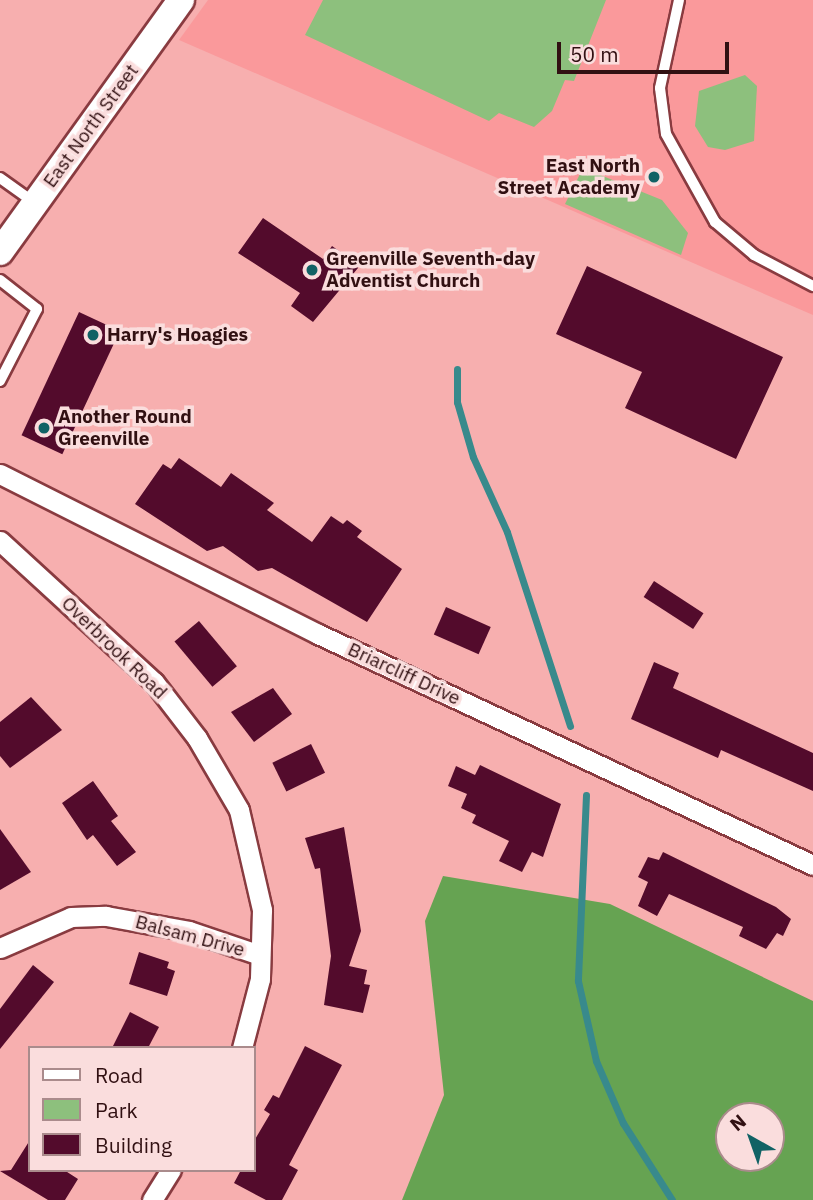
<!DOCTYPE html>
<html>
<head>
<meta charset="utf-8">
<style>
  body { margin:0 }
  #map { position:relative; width:813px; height:1200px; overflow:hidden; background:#f7afaf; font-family:"IBM Plex Sans",sans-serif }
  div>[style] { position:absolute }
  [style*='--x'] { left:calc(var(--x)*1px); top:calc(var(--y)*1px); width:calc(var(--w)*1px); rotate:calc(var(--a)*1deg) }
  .built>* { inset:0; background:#fa999b }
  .green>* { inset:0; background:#8dc07d }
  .forest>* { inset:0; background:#66a352 }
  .stream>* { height:7px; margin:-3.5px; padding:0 3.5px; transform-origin:3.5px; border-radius:3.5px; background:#388a8c }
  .building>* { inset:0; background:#530b2c; transform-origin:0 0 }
  .roads { filter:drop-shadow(2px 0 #893b40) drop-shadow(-2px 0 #893b40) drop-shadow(0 2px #893b40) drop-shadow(0 -2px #893b40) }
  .service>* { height:10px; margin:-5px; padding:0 5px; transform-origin:5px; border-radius:5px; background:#fff }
  .minor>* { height:19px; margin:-9.5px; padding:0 9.5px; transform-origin:9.5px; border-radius:9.5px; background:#fff }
  .secondary>* { height:26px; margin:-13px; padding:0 13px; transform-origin:13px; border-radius:13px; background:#fff }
  .dots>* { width:19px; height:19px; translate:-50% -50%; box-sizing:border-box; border:4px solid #fadddd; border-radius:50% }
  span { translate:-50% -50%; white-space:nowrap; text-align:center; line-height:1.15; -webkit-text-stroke:7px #fadddd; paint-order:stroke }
  .street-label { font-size:19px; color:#311012 }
  .poi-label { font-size:19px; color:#311012; font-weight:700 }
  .right { translate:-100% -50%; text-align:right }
  .left { translate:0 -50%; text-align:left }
  .legend { position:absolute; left:28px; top:1046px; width:228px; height:126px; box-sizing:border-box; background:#fadddd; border:2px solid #aa8b8c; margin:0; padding:9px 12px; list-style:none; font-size:21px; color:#311012 }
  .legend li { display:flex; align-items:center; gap:14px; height:35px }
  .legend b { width:35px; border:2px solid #aa8b8c }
  .north { position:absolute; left:715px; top:1102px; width:70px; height:70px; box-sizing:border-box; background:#fadddd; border:2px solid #aa8b8c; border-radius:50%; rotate:320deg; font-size:19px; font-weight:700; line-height:28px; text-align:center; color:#311012 }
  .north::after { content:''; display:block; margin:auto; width:24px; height:32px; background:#116265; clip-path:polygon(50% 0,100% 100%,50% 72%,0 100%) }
  .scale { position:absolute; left:557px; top:42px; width:172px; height:32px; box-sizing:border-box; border:4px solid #311012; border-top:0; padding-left:9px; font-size:21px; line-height:24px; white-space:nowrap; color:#311012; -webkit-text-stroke:5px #fadddd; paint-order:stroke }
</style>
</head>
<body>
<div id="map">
  <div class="built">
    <i style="clip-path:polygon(208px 0,813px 0,813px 315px,179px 40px)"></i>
  </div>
  <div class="green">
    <i style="clip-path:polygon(323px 0,606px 0,574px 81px,565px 80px,552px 111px,534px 127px,499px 113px,489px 121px,305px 35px)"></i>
    <i style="clip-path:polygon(745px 75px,757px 86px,754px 141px,725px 150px,708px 147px,695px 126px,699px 91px)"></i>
    <i style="clip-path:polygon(583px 168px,662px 200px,688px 233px,681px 255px,565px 204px)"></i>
  </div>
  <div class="forest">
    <i style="clip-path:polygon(evenodd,443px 876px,610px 904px,813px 1001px,813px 1200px,402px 1200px,444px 1095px,425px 921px,443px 876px,729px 1116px,771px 1116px,771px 1158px,729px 1158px,729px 1116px)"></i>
  </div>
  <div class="stream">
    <i style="--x:457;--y:369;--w:33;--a:90"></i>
    <i style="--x:457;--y:402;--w:57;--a:73.8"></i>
    <i style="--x:473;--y:457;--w:82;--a:65.6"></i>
    <i style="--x:507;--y:532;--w:204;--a:72"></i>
    <i style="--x:586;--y:795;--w:186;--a:92.5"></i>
    <i style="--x:578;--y:981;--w:82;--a:77.3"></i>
    <i style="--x:596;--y:1061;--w:68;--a:66.5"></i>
    <i style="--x:623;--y:1123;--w:91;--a:57.5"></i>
  </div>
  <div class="building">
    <i style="clip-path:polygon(263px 218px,323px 259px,332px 246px,355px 262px,358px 268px,313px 322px,291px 306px,300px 293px,238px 253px)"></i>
    <i style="clip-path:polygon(587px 266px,783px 357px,736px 459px,625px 408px,642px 372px,556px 334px)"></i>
    <i style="left:79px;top:312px;width:45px;height:136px;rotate:25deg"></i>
    <i style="clip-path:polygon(179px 458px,221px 487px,231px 473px,274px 503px,267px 510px,312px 542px,331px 516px,343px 524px,347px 520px,362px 531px,357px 537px,402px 569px,367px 622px,272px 568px,258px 571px,223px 546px,207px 551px,135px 504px,163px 464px,171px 469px)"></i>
    <i style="left:654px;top:581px;width:59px;height:19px;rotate:33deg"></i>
    <i style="left:446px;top:607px;width:49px;height:30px;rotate:24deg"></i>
    <i style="left:199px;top:621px;width:59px;height:32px;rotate:50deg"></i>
    <i style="clip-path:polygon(654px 662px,679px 673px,673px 688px,813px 753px,813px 791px,721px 750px,718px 758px,631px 719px)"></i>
    <i style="clip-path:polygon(273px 688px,292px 714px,254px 742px,231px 712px)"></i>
    <i style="clip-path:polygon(31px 697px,62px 730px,10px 768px,0 756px,0 722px)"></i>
    <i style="left:311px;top:744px;width:32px;height:43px;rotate:64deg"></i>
    <i style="clip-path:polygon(480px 765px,561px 804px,543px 857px,532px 852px,522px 872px,499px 861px,509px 841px,472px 823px,476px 815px,461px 808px,467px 794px,448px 786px,456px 766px,475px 775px)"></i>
    <i style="clip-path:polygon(93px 781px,118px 816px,111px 821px,136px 852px,117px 866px,93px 835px,87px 840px,62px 803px)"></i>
    <i style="clip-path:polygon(344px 827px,361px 931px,349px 966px,367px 970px,364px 984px,370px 985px,363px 1013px,324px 1005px,331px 956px,320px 868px,315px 869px,305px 838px)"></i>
    <i style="clip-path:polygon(0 829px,31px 872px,0 890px)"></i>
    <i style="clip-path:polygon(663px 852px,776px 907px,791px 919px,783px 936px,777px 933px,766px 949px,739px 936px,743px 927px,669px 894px,657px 916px,638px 906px,648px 882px,638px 877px,648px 857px,659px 860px)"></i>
    <i style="clip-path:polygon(139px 952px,169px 962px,167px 968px,175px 971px,167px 996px,129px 984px)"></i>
    <i style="clip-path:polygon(33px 965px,54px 982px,0 1049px,0 1009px)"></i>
    <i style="clip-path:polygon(130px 1012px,159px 1027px,148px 1048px,112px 1048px)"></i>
    <i style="clip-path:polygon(305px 1046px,342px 1065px,289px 1165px,298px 1170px,282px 1200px,266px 1200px,234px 1183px,241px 1170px,254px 1170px,254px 1141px,270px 1114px,264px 1110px,273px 1095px,279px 1098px)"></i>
    <i style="clip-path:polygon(30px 1140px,30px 1170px,64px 1170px,78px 1179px,65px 1200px,48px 1200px,0 1171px,11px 1170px)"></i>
  </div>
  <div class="roads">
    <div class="service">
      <i style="--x:679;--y:0;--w:90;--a:102.2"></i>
      <i style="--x:660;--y:88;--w:46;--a:82.6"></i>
      <i style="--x:666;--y:134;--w:101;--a:60.9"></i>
      <i style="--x:715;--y:222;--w:51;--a:40.2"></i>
      <i style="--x:754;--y:255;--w:67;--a:27.7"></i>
      <i style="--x:0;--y:178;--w:43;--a:35.5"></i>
      <i style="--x:0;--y:280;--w:47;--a:38.1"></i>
      <i style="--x:37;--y:309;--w:81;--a:117.2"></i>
    </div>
    <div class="minor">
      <i style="--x:0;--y:474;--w:356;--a:26.7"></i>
      <i style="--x:318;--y:634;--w:546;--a:25.02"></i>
      <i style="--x:0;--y:541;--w:209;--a:42.5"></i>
      <i style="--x:154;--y:682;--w:71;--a:52.5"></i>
      <i style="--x:197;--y:738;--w:83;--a:59.7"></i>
      <i style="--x:239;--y:810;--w:103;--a:77"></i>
      <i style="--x:262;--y:910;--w:69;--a:91.7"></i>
      <i style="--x:260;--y:979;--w:71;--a:104.6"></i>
      <i style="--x:0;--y:948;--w:77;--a:-23.6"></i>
      <i style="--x:71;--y:917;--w:35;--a:-2"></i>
      <i style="--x:106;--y:916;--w:84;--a:10.2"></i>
      <i style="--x:189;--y:931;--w:75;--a:18.7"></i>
      <i style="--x:152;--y:1200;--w:36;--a:-58"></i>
    </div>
    <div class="secondary">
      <i style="--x:0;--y:252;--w:310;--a:-54.3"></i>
    </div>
  </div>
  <div class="dots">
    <i style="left:654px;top:177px;background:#116265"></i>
    <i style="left:312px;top:270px;background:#116265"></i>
    <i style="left:93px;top:335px;background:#116265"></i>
    <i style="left:44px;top:428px;background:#116265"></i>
  </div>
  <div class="street-label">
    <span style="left:91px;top:126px;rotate:-54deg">East North Street</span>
    <span style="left:114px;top:648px;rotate:44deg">Overbrook Road</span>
    <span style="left:404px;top:674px;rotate:25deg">Briarcliff Drive</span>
    <span style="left:190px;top:936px;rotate:15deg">Balsam Drive</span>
  </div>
  <div class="poi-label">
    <span class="right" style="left:640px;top:177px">East North<br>Street Academy</span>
    <span class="left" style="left:326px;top:270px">Greenville Seventh-day<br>Adventist Church</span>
    <span class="left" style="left:107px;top:335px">Harry's Hoagies</span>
    <span class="left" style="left:58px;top:428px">Another Round<br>Greenville</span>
  </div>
  <ul class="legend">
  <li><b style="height:9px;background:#fff"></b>Road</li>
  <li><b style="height:19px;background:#8dc07d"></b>Park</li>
  <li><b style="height:19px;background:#530b2c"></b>Building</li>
  </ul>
  <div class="north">N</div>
  <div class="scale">50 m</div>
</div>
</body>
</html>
